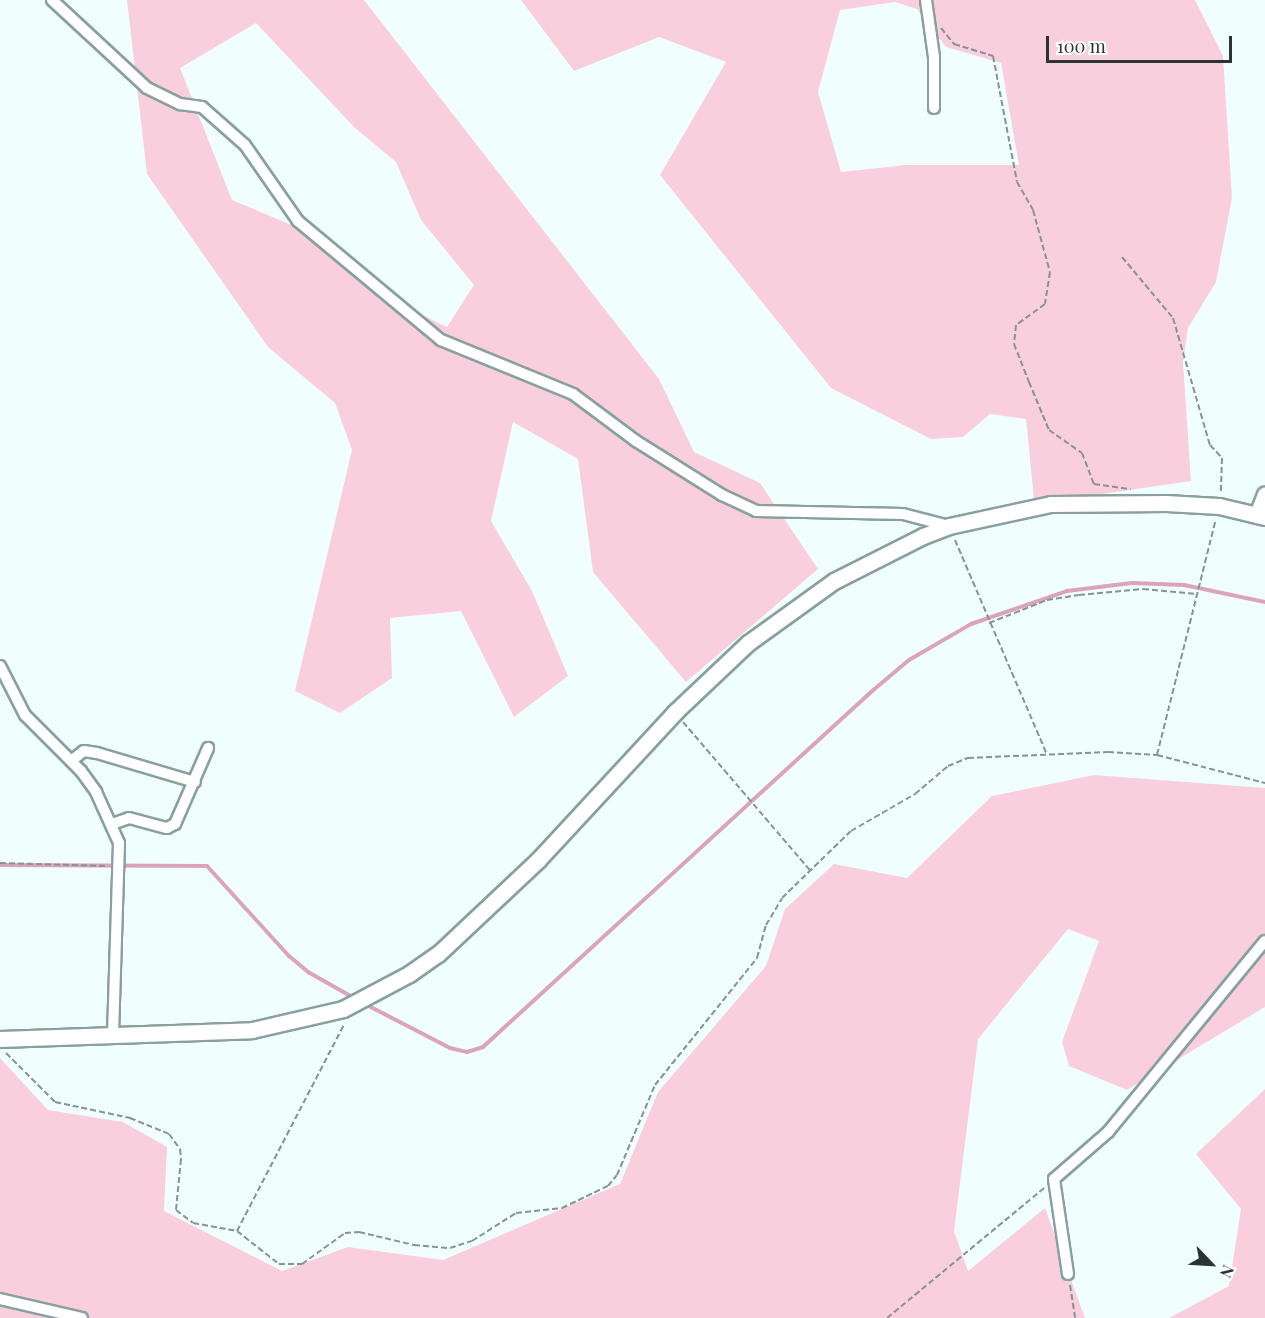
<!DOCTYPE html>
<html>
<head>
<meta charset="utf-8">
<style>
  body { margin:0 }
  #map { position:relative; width:1265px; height:1318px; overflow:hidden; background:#f0fffe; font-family:"Playfair Display",serif }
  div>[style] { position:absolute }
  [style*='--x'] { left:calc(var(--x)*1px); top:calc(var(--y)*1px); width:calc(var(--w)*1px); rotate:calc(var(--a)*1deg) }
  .green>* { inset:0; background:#f9cfdd }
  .stream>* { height:4px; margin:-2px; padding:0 2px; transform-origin:2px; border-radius:2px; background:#daa5b7 }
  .path>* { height:2px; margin-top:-1px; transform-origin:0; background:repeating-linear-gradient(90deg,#879392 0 6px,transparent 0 9px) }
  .roads { filter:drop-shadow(2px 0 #88a09f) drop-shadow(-2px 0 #88a09f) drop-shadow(0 2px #88a09f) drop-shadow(0 -2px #88a09f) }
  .street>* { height:10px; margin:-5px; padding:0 5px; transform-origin:5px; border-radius:5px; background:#fff }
  .secondary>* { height:15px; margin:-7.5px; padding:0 7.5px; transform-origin:7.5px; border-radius:7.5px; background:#fff }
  span { translate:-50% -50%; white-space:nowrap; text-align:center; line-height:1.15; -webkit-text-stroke:5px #fff; paint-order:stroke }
  .north { position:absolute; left:1181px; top:1234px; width:60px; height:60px; -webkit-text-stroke:4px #fff; paint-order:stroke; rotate:115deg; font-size:16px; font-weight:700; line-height:24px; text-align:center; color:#2a3433 }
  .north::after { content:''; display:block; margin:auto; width:21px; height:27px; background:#2a3433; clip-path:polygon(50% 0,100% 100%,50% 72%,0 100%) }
  .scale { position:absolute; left:1046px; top:36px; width:186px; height:27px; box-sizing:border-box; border:3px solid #2a3433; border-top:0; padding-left:8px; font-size:18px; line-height:21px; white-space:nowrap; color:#2a3433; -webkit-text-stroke:4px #fff; paint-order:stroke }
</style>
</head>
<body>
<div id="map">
  <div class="green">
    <i style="clip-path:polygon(evenodd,127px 0,364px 0,659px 379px,694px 452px,760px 483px,818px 569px,686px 682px,593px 572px,578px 459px,513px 422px,491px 521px,532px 591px,568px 676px,514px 717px,461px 611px,390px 618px,392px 678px,340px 713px,295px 691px,352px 450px,335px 403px,268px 347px,147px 174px,127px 0,256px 23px,355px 128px,396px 162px,421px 220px,474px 285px,447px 327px,369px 289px,294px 226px,232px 200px,180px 68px,256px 23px)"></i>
    <i style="clip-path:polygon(evenodd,521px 0,1195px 0,1223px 56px,1232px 198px,1216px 282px,1188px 328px,1183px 362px,1191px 481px,1068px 499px,1034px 499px,1026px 419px,990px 414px,963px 437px,931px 439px,831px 388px,660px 175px,726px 62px,659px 37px,574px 71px,521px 0,895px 2px,917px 9px,946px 47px,1001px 63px,1019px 165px,906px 165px,841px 172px,818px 92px,840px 10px,895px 2px)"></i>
    <i style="clip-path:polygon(1094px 775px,1265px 788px,1265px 1007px,1127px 1090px,1069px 1066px,1062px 1042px,1099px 941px,1068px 929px,978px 1039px,954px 1231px,968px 1271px,1045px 1208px,1085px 1318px,0 1318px,0 1058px,48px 1110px,123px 1122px,167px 1147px,164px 1211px,282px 1271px,348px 1247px,443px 1260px,620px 1184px,658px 1092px,766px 966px,785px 909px,834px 864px,907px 878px,992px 796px)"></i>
    <i style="clip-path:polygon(1265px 1089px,1265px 1318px,1169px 1318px,1229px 1286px,1241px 1209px,1196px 1154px)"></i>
  </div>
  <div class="stream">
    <i style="--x:0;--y:865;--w:207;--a:0.3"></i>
    <i style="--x:207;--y:866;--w:122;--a:47.7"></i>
    <i style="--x:289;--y:956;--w:25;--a:40"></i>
    <i style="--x:308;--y:972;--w:53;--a:29.5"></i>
    <i style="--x:363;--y:1003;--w:98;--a:27.3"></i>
    <i style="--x:450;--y:1048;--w:17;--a:13"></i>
    <i style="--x:467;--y:1052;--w:17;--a:-17"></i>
    <i style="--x:483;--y:1047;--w:526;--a:-42.46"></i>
    <i style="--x:871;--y:692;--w:50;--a:-40.1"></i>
    <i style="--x:909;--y:660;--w:72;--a:-30.1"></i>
    <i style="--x:971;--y:624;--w:102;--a:-19"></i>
    <i style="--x:1067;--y:591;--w:65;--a:-7"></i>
    <i style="--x:1132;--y:583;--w:52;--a:2.2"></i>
    <i style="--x:1184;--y:585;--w:83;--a:11.9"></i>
  </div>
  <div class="path">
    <i style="--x:941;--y:28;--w:21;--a:51"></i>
    <i style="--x:954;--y:44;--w:41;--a:17.1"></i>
    <i style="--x:993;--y:56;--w:128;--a:79.2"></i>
    <i style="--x:1017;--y:182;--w:32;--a:60"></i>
    <i style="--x:1033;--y:210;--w:64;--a:74.7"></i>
    <i style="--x:1050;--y:272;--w:32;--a:99"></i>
    <i style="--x:1045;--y:304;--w:36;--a:144"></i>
    <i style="--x:1016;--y:325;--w:19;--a:96"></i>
    <i style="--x:1014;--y:344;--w:41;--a:68.5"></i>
    <i style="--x:1029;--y:382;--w:52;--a:67.4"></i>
    <i style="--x:1049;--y:430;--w:40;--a:34.9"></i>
    <i style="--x:1082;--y:453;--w:33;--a:69"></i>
    <i style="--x:1094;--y:484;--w:37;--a:8"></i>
    <i style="--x:1122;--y:257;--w:80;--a:50.1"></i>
    <i style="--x:1173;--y:318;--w:132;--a:73.8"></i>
    <i style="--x:1210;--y:445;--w:18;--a:47"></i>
    <i style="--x:1222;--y:458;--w:35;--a:92"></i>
    <i style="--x:955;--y:540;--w:234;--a:66.8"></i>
    <i style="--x:989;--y:623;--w:62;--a:-21.6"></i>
    <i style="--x:1047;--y:600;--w:32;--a:-9"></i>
    <i style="--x:1079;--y:595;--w:64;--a:-5.4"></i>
    <i style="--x:1143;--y:589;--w:54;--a:5.3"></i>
    <i style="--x:683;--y:722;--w:195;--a:49.4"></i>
    <i style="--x:1157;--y:755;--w:243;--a:-76"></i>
    <i style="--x:0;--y:863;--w:108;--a:1.6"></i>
    <i style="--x:6;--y:1053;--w:69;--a:45"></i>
    <i style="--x:55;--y:1102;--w:77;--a:12"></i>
    <i style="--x:130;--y:1118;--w:42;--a:22.3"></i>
    <i style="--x:169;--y:1134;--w:19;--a:54"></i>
    <i style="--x:180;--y:1149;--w:10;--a:84"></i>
    <i style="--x:181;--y:1159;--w:51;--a:95.6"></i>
    <i style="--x:176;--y:1210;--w:21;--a:37"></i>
    <i style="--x:193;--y:1223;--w:45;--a:10.3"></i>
    <i style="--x:237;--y:1231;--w:53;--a:38.2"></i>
    <i style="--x:279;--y:1264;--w:23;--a:0"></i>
    <i style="--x:302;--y:1264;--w:53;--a:-35.8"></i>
    <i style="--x:345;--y:1233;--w:14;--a:-4"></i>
    <i style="--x:359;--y:1232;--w:57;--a:13.3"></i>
    <i style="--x:414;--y:1245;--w:36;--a:5"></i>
    <i style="--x:450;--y:1248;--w:23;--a:-18"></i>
    <i style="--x:472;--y:1241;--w:52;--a:-32.5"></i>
    <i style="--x:516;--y:1213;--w:46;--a:-6.2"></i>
    <i style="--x:562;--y:1208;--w:51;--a:-25.6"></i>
    <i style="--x:608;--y:1186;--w:14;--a:-51"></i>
    <i style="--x:617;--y:1175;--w:98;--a:-67.1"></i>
    <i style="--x:655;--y:1085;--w:163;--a:-51.2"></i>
    <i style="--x:757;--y:958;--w:34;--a:-75"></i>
    <i style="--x:766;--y:925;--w:31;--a:-59"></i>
    <i style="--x:782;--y:898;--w:96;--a:-44.2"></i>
    <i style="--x:851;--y:831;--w:74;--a:-30"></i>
    <i style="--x:915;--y:794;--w:43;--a:-40.3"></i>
    <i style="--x:948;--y:766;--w:22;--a:-22"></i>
    <i style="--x:968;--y:758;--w:140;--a:-2.5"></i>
    <i style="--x:1108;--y:752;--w:49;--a:3.5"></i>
    <i style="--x:1157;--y:755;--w:112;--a:14.5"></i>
    <i style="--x:237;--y:1231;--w:234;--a:-62.6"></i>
    <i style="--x:1070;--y:1285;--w:33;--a:81"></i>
    <i style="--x:887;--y:1318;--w:204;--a:-39.6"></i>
  </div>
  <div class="roads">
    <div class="street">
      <i style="--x:52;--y:0;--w:129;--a:42.8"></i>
      <i style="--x:147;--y:88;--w:37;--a:26"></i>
      <i style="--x:180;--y:104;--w:22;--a:8"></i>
      <i style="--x:202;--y:107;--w:57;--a:41.5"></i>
      <i style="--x:245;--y:145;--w:93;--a:55.1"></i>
      <i style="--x:298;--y:221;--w:186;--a:39.8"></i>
      <i style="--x:441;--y:340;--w:143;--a:22.2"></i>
      <i style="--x:573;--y:394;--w:79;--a:36.7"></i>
      <i style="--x:636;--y:441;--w:102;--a:32.1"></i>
      <i style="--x:722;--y:495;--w:38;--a:25"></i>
      <i style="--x:756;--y:511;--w:147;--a:1.2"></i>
      <i style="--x:903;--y:514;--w:48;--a:14.6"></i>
      <i style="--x:926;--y:0;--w:58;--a:82"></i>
      <i style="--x:934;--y:57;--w:51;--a:90"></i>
      <i style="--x:0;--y:666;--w:55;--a:63"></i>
      <i style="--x:25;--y:715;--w:79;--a:45"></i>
      <i style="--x:81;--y:771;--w:26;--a:54"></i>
      <i style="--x:96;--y:792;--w:56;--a:65.7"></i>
      <i style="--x:119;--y:843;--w:193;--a:91.8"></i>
      <i style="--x:71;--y:761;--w:16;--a:-38"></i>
      <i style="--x:84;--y:751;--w:13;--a:9"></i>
      <i style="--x:97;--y:753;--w:102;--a:16.5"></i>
      <i style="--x:112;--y:824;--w:18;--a:-19"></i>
      <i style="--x:129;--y:818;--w:39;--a:15"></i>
      <i style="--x:167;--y:828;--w:9;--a:-27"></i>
      <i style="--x:175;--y:824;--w:83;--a:-66.5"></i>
      <i style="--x:1068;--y:1274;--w:96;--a:-98.4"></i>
      <i style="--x:1054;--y:1179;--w:72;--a:-41"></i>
      <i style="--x:1108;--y:1132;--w:247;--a:-50.6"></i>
      <i style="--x:0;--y:1299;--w:84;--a:13"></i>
    </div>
    <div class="secondary">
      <i style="--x:1257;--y:515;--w:22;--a:-69"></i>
      <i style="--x:0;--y:1039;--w:252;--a:-2"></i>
      <i style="--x:252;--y:1030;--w:93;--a:-13"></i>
      <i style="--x:343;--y:1009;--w:75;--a:-27.9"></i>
      <i style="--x:409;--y:974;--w:35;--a:-35"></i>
      <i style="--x:438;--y:954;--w:137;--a:-43.2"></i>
      <i style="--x:538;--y:860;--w:202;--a:-47.2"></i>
      <i style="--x:675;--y:712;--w:100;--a:-43.4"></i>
      <i style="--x:748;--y:643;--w:106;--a:-35.8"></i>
      <i style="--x:834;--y:581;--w:100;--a:-26.8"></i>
      <i style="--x:923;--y:536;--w:28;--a:-21"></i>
      <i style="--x:949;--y:526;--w:104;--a:-12.2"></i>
      <i style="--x:1051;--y:504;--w:115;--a:-0.5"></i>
      <i style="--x:1166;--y:503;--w:53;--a:3.2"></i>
      <i style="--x:1219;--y:506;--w:47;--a:13.4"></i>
    </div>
  </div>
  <div class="north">N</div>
  <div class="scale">100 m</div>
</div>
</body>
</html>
